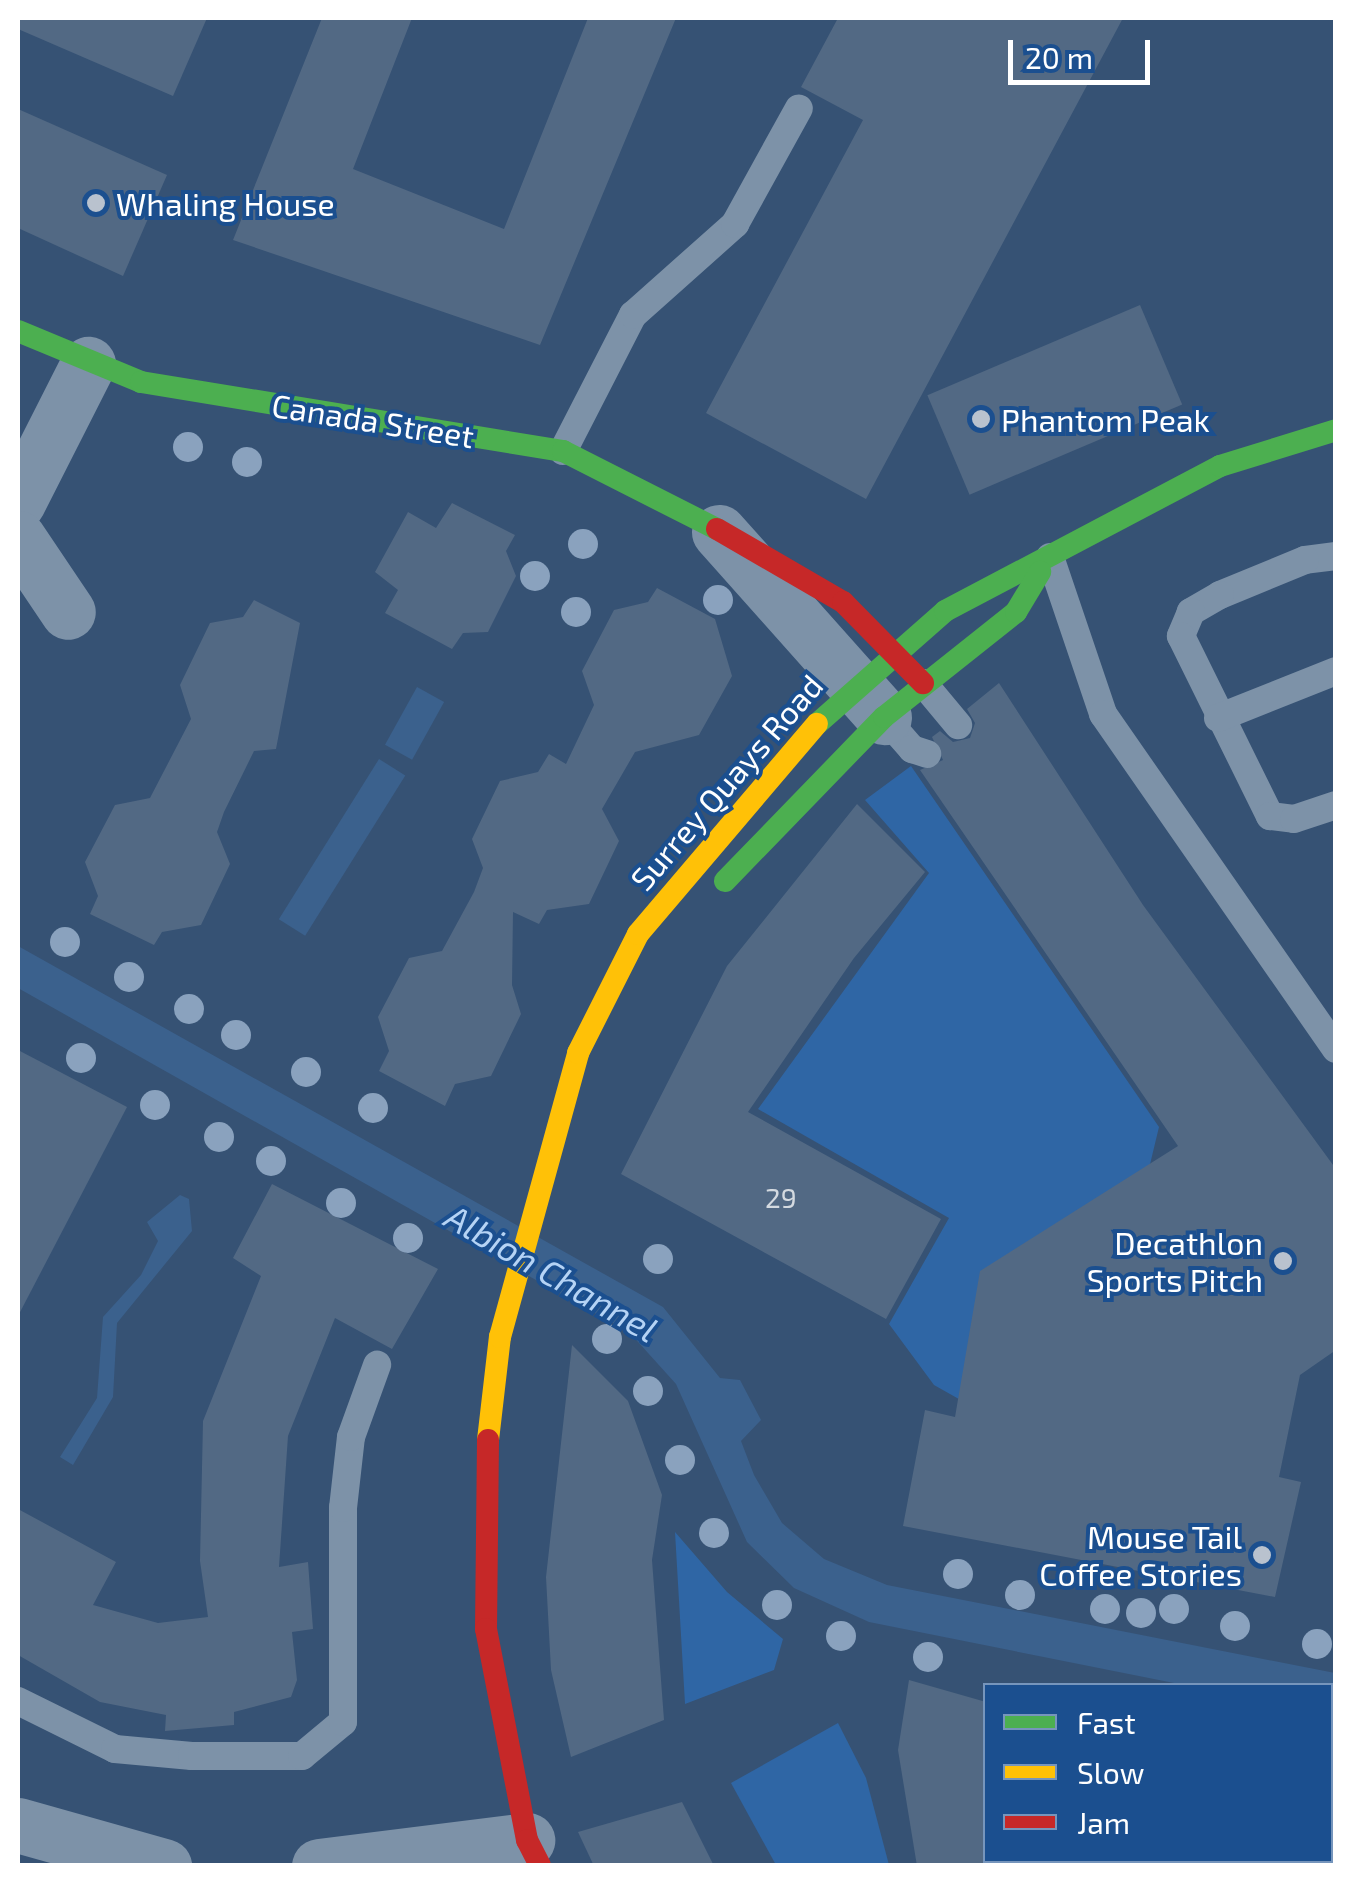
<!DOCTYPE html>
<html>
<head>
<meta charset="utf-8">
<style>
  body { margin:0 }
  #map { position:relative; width:1353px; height:1883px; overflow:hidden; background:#365274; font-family:"Exo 2",sans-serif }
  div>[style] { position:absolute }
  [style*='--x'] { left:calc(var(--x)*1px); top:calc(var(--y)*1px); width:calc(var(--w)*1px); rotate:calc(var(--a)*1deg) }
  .green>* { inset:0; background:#2f66a5 }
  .water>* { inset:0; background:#3b618d; transform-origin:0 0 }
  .building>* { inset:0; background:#526984; transform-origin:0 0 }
  .lane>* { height:28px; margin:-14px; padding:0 14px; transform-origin:14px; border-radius:14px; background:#7d92a8 }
  .street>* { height:55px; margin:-27.5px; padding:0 27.5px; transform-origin:27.5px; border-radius:27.5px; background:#7d92a8 }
  .fast>* { height:22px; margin:-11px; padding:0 11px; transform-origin:11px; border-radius:11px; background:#4caf50 }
  .slow>* { height:22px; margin:-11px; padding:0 11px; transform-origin:11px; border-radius:11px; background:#ffc107 }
  .jam>* { height:22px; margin:-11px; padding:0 11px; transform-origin:11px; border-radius:11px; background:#c62828 }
  .trees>* { width:30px; height:30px; margin:-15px; border-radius:50%; background:#8aa2be }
  .dots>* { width:28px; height:28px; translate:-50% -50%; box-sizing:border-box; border:5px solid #1b4f8f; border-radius:50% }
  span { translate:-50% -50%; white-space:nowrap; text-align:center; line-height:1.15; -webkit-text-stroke:8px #1b4f8f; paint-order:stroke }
  .number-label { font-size:28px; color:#d4dae0 }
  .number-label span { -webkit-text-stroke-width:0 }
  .poi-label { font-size:32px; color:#fff }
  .left { translate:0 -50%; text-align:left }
  .right { translate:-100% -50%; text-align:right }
  .street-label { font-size:32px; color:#fff }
  .water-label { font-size:35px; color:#b5d3f5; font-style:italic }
  .frame { position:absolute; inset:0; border:20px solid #fff; pointer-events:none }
  .legend { position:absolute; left:983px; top:1683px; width:350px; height:180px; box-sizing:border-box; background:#1b4f8f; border:2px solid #7695bc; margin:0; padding:12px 18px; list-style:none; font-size:30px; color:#fff }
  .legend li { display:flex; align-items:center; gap:20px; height:50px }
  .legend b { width:50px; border:2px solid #7695bc }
  .scale { position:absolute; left:1008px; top:40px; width:142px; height:45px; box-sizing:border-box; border:5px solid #fff; border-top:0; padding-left:12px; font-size:30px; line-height:35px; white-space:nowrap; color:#fff; -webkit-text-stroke:8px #1b4f8f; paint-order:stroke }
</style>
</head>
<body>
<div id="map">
  <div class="green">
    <i style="clip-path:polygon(911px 766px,1159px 1127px,1146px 1181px,989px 1416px,934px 1385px,889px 1324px,949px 1218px,758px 1109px,929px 873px,865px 800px)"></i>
    <i style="clip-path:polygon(675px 1532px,727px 1592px,783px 1639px,774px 1670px,685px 1704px)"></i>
    <i style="clip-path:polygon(838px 1723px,866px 1778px,889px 1865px,776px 1865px,731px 1783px)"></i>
  </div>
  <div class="water">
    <i style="left:417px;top:687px;width:31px;height:66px;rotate:29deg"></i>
    <i style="left:379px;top:759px;width:31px;height:189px;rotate:32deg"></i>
    <i style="clip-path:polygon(18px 946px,663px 1307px,720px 1378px,740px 1380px,761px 1420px,741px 1441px,754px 1475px,782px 1523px,824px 1559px,887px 1585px,1335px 1673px,1335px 1767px,1330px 1686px,1184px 1685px,869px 1622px,794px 1588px,747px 1542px,676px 1384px,630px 1333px,18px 988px)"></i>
    <i style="clip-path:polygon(180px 1195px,189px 1199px,192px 1231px,117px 1323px,113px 1397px,73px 1465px,60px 1457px,97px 1398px,103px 1317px,141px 1275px,158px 1241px,147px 1222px)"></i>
  </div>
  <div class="building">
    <i style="clip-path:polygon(18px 18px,207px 18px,173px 96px,18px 29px)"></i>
    <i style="clip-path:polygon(322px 18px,412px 18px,353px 169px,504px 229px,588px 18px,676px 18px,540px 345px,233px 240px)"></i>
    <i style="clip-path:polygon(838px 18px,1123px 18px,866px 499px,706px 413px,863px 120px,801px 87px)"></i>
    <i style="clip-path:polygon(18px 109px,167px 175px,123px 276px,18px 228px)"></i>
    <i style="left:1140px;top:305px;width:108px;height:231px;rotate:67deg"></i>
    <i style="clip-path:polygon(452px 503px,515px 535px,506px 551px,516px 576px,488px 632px,463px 633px,452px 649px,385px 613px,398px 590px,375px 572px,408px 512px,436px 528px)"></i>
    <i style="clip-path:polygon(657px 588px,715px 619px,732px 676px,699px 735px,635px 752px,602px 809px,619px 841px,589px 904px,547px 910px,539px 924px,513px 912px,512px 985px,521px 1014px,491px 1076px,455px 1084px,445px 1106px,379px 1071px,389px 1051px,378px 1017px,409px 958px,442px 951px,474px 892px,483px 868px,472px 839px,500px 781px,538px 772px,549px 754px,566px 764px,594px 705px,582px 671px,614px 610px,648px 602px)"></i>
    <i style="clip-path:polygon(254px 600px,300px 623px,276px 749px,254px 751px,224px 812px,217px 832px,230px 864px,201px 925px,162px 932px,154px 945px,90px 914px,98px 896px,85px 862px,115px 805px,150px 798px,191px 719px,180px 685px,210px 623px,243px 617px)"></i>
    <i style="clip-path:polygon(999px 683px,1143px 905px,1336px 1169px,1336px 1350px,1300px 1375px,1279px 1477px,1301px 1482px,1275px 1597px,903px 1526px,925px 1410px,955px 1417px,980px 1271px,1178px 1146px,920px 770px,943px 760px,932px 737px,940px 731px,953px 742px,970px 738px,975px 723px,967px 709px)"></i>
    <i style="clip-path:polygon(857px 804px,925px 872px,854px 958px,748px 1112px,941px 1219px,886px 1319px,621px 1174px,727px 966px)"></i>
    <i style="clip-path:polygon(18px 1050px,127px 1107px,18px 1316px)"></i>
    <i style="clip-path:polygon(272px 1184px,438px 1269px,392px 1349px,335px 1318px,288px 1436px,279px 1567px,308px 1562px,313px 1629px,292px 1632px,297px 1680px,291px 1697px,234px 1712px,234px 1725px,165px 1731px,166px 1715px,100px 1702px,18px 1655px,18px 1509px,116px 1562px,93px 1605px,158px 1623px,208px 1617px,200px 1561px,203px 1421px,261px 1276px,233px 1258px)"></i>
    <i style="clip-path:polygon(572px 1345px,628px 1401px,662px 1495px,652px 1560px,664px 1720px,571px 1757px,551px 1670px,546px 1577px)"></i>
    <i style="clip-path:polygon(909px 1680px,986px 1702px,986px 1866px,917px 1866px,898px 1750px)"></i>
    <i style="clip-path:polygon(682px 1802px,714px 1866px,594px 1866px,578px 1832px)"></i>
  </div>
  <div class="lane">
    <i style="--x:563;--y:451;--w:153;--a:-62.8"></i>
    <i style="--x:633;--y:315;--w:137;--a:-41.7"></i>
    <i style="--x:735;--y:224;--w:132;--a:-61.1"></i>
    <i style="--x:1336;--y:556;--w:31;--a:173"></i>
    <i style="--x:1305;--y:560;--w:92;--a:157.6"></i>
    <i style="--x:1220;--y:595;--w:34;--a:150"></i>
    <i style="--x:1191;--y:612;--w:26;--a:113"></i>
    <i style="--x:1181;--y:636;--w:201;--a:63.7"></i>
    <i style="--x:1270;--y:816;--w:24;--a:7"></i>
    <i style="--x:1294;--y:819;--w:44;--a:-18.4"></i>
    <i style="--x:1050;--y:557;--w:166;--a:71.3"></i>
    <i style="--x:1103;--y:714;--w:408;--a:55.2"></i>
    <i style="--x:923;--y:683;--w:55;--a:50.2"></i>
    <i style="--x:884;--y:717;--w:43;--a:48.8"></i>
    <i style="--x:912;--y:749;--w:16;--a:18"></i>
    <i style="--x:1218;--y:718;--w:127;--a:-21.7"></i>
    <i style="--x:18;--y:1701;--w:108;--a:26.3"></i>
    <i style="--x:115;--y:1749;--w:77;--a:5.2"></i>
    <i style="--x:192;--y:1756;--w:110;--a:0"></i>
    <i style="--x:302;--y:1756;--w:53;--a:-39.7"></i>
    <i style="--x:343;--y:1722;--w:214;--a:-90"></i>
    <i style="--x:343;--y:1508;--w:71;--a:-83.6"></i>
    <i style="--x:351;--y:1437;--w:77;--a:-70.1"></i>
  </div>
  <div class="street">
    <i style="--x:18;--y:502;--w:155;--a:-63.1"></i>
    <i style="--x:719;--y:532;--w:248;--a:48.3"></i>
    <i style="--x:18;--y:538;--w:89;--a:56"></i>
    <i style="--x:18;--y:1825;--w:152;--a:15.7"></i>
    <i style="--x:319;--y:1866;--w:210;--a:-7.1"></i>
  </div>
  <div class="fast">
    <i style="--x:18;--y:331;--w:133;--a:22.5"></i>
    <i style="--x:141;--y:382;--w:428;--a:9.3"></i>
    <i style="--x:563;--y:451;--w:173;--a:26.9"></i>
    <i style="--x:817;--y:724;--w:171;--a:-41.4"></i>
    <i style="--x:945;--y:611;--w:311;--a:-27.8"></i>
    <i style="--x:1220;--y:466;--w:121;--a:-17.2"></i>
    <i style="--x:725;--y:881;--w:228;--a:-45.9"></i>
    <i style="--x:884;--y:717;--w:169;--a:-38.5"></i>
    <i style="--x:1016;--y:612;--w:47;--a:-59"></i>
  </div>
  <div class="slow">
    <i style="--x:488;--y:1440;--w:104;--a:-83.4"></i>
    <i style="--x:500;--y:1337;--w:295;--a:-74.6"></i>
    <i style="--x:578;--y:1053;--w:133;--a:-63.2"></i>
    <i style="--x:638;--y:934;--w:276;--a:-49.6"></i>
  </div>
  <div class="jam">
    <i style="--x:717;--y:529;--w:146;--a:30.1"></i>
    <i style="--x:843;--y:602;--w:114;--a:45.4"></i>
    <i style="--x:488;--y:1440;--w:189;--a:90.6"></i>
    <i style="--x:486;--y:1629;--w:215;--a:79"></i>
    <i style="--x:527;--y:1840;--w:29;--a:63"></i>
  </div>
  <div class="trees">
    <i style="left:188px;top:447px"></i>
    <i style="left:247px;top:462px"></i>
    <i style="left:583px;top:544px"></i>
    <i style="left:535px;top:576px"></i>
    <i style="left:718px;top:600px"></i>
    <i style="left:576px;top:612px"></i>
    <i style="left:65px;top:942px"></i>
    <i style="left:129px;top:977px"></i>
    <i style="left:189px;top:1009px"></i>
    <i style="left:236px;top:1035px"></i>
    <i style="left:81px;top:1058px"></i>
    <i style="left:306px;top:1072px"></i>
    <i style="left:155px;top:1105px"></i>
    <i style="left:373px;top:1108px"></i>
    <i style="left:219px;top:1137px"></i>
    <i style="left:271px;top:1161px"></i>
    <i style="left:341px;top:1203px"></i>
    <i style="left:408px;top:1238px"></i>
    <i style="left:658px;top:1259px"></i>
    <i style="left:607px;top:1339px"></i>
    <i style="left:648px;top:1391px"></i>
    <i style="left:680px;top:1460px"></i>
    <i style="left:714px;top:1533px"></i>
    <i style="left:958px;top:1574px"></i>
    <i style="left:1020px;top:1595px"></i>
    <i style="left:777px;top:1605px"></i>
    <i style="left:1105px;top:1609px"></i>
    <i style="left:1174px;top:1609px"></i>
    <i style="left:1141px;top:1613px"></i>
    <i style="left:1235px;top:1626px"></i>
    <i style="left:841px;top:1636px"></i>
    <i style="left:1317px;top:1644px"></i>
    <i style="left:928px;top:1657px"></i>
  </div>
  <div class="dots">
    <i style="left:96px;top:203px;background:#b9c2ce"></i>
    <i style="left:981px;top:419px;background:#b9c2ce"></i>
    <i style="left:1283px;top:1261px;background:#b9c2ce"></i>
    <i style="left:1262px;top:1555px;background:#b9c2ce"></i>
  </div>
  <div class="number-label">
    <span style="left:781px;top:1197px">29</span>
  </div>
  <div class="poi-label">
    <span class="left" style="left:116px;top:203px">Whaling House</span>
    <span class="left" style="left:1001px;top:419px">Phantom Peak</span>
    <span class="right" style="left:1263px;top:1261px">Decathlon<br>Sports Pitch</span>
    <span class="right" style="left:1242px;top:1555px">Mouse Tail<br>Coffee Stories</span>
  </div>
  <div class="street-label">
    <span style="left:373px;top:420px;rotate:9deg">Canada Street</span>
    <span style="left:726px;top:782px;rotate:-49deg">Surrey Quays Road</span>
  </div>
  <div class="water-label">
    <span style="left:552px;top:1272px;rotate:30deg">Albion Channel</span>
  </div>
  <div class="frame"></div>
  <ul class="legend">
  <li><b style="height:12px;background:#4caf50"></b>Fast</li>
  <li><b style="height:12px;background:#ffc107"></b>Slow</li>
  <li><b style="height:12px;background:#c62828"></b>Jam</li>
  </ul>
  <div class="scale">20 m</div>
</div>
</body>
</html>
